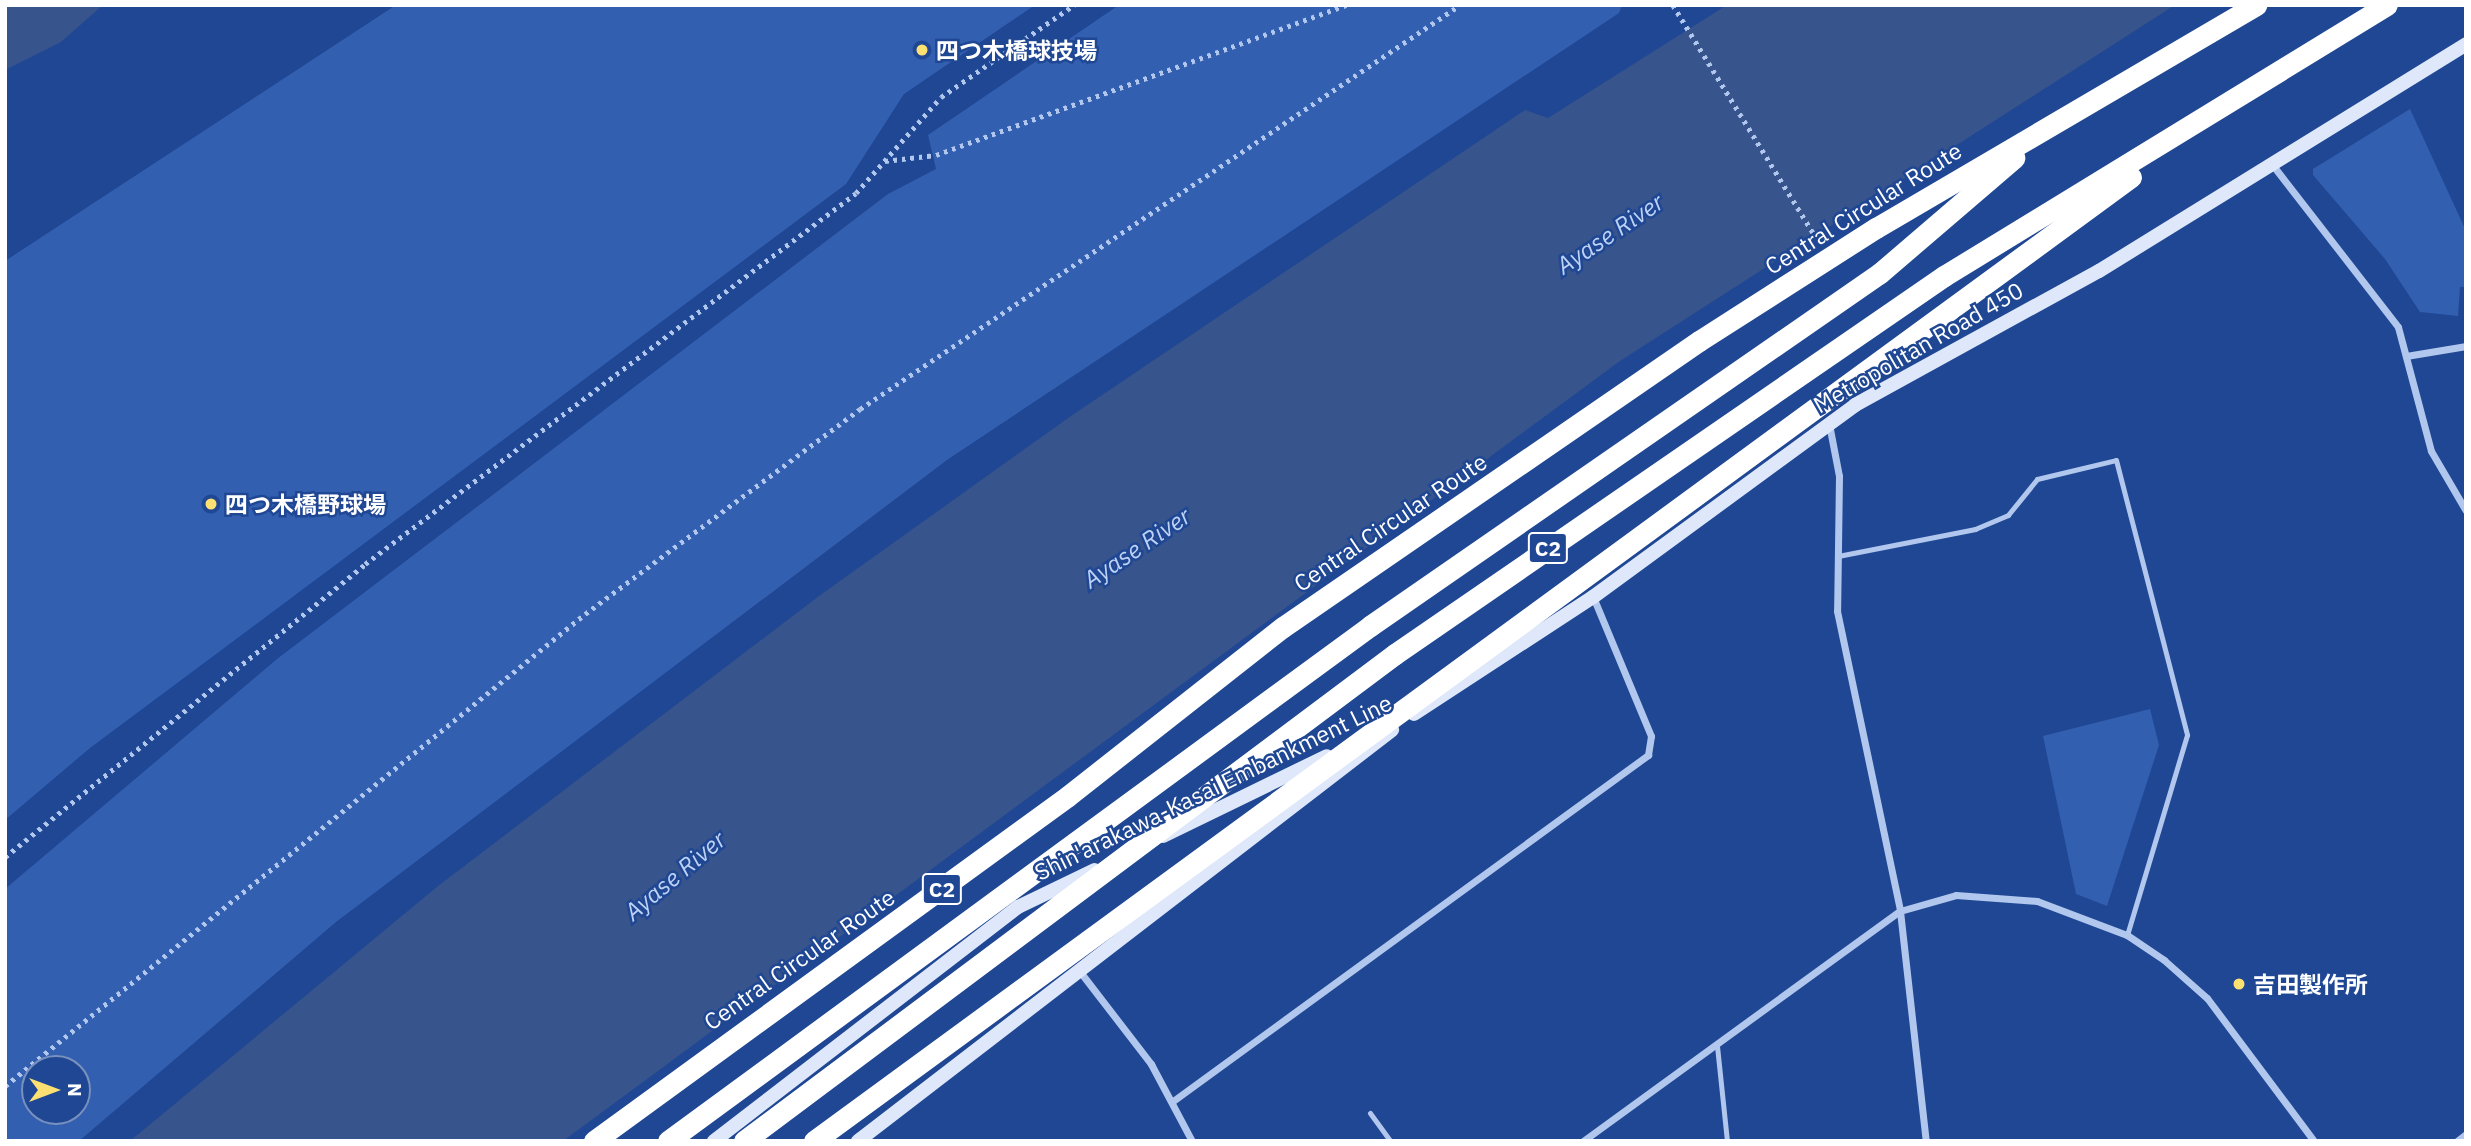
<!DOCTYPE html>
<html>
<head>
<meta charset="utf-8">
<style>
  body { margin:0 }
  #map { position:relative; width:2471px; height:1146px; overflow:hidden; background:#1f4793; font-family:"IBM Plex Sans","Noto Sans JP",sans-serif }
  div>[style] { position:absolute }
  [style*='--x'] { left:calc(var(--x)*1px); top:calc(var(--y)*1px); width:calc(var(--w)*1px); rotate:calc(var(--a)*1deg) }
  .green>* { inset:0; background:#335fb1 }
  .water>* { inset:0; background:#37548c }
  .path>* { height:4.5px; margin-top:-2.25px; transform-origin:0; background:repeating-linear-gradient(90deg,#b1c7ee 0 3.5px,transparent 0 8.5px) }
  .service>* { height:5px; margin:-2.5px; padding:0 2.5px; transform-origin:2.5px; border-radius:2.5px; background:#b1c7ee }
  .minor>* { height:7px; margin:-3.5px; padding:0 3.5px; transform-origin:3.5px; border-radius:3.5px; background:#b1c7ee }
  .secondary>* { height:14px; margin:-7px; padding:0 7px; transform-origin:7px; border-radius:7px; background:#dee8fa }
  .motorway>* { height:21px; margin:-10.5px; padding:0 10.5px; transform-origin:10.5px; border-radius:10.5px; background:#fff }
  .dots>* { width:19px; height:19px; translate:-50% -50%; box-sizing:border-box; border:4px solid #1f4793; border-radius:50% }
  span { translate:-50% -50%; white-space:nowrap; text-align:center; line-height:1.15; -webkit-text-stroke:5px #1f4793; paint-order:stroke }
  .shield-label span { padding:2px 5px; background:#1f4793; border:2px solid; border-radius:5px; -webkit-text-stroke-width:0 }
  .shield-label { font-size:21px; color:#fff; font-weight:700 }
  .poi-label { font-size:23px; color:#fff; font-weight:700 }
  .left { translate:0 -50%; text-align:left }
  .street-label { font-size:23px; color:#fff }
  .water-label { font-size:24px; color:#bed2f5; font-style:italic }
  .frame { position:absolute; inset:0; border:7px solid #fff; pointer-events:none }
  .north { position:absolute; left:21px; top:1055px; width:70px; height:70px; box-sizing:border-box; background:#1f4793; border:2px solid #7991be; border-radius:50%; rotate:90deg; font-size:19px; font-weight:700; line-height:28px; text-align:center; color:#fff }
  .north::after { content:''; display:block; margin:auto; width:24px; height:32px; background:#fce172; clip-path:polygon(50% 0,100% 100%,50% 72%,0 100%) }
</style>
</head>
<body>
<div id="map">
  <div class="green">
    <i style="clip-path:polygon(396px 5px,1035px 5px,904px 94px,846px 184px,90px 748px,5px 820px,5px 261px)"></i>
    <i style="clip-path:polygon(evenodd,1119px 5px,1622px 5px,1619px 13px,947px 460px,336px 922px,79px 1141px,5px 1141px,5px 889px,277px 659px,888px 194px,936px 169px,928px 135px,1119px 5px,77px 1069px,77px 1111px,35px 1111px,35px 1069px,77px 1069px)"></i>
    <i style="clip-path:polygon(2410px 109px,2466px 231px,2466px 287px,2460px 287px,2458px 316px,2420px 312px,2385px 259px,2313px 175px,2313px 169px)"></i>
    <i style="clip-path:polygon(2150px 709px,2159px 745px,2107px 906px,2076px 894px,2043px 736px)"></i>
  </div>
  <div class="water">
    <i style="clip-path:polygon(5px 5px,103px 5px,61px 42px,5px 70px)"></i>
    <i style="clip-path:polygon(1727px 5px,2175px 5px,1620px 361px,563px 1141px,130px 1141px,438px 886px,819px 596px,1071px 416px,1525px 110px,1548px 118px)"></i>
  </div>
  <div class="path">
    <i style="--x:1673;--y:5;--w:269;--a:58.4"></i>
    <i style="--x:885;--y:161;--w:51;--a:-6.7"></i>
    <i style="--x:936;--y:155;--w:437;--a:-20.1"></i>
    <i style="--x:5;--y:857;--w:464;--a:-39.1"></i>
    <i style="--x:365;--y:564;--w:615;--a:-37.07"></i>
    <i style="--x:856;--y:193;--w:128;--a:-48.5"></i>
    <i style="--x:941;--y:97;--w:162;--a:-34.7"></i>
    <i style="--x:5;--y:1086;--w:748;--a:-39.14"></i>
    <i style="--x:585;--y:614;--w:343;--a:-36.7"></i>
    <i style="--x:860;--y:409;--w:723;--a:-33.95"></i>
  </div>
  <div class="service">
    <i style="--x:1838;--y:556;--w:140;--a:-11.1"></i>
    <i style="--x:1975;--y:529;--w:36;--a:-23"></i>
    <i style="--x:2008;--y:515;--w:46;--a:-51.1"></i>
    <i style="--x:2037;--y:479;--w:81;--a:-13.5"></i>
    <i style="--x:2116;--y:460;--w:284;--a:75.5"></i>
    <i style="--x:2187;--y:735;--w:209;--a:106.7"></i>
    <i style="--x:1717;--y:1046;--w:96;--a:84"></i>
    <i style="--x:1370;--y:1113;--w:34;--a:54"></i>
  </div>
  <div class="minor">
    <i style="--x:2271;--y:163;--w:207;--a:52.2"></i>
    <i style="--x:2398;--y:327;--w:128;--a:75.1"></i>
    <i style="--x:2431;--y:451;--w:69;--a:59.7"></i>
    <i style="--x:2406;--y:356;--w:61;--a:-9.5"></i>
    <i style="--x:1829;--y:424;--w:53;--a:79.1"></i>
    <i style="--x:1839;--y:476;--w:135;--a:90.8"></i>
    <i style="--x:1837;--y:611;--w:307;--a:78.1"></i>
    <i style="--x:1900;--y:911;--w:231;--a:83.6"></i>
    <i style="--x:1081;--y:973;--w:115;--a:52.4"></i>
    <i style="--x:1151;--y:1064;--w:87;--a:62"></i>
    <i style="--x:1173;--y:1101;--w:588;--a:-36.07"></i>
    <i style="--x:1648;--y:755;--w:19;--a:-81"></i>
    <i style="--x:1651;--y:736;--w:151;--a:-112.6"></i>
    <i style="--x:1583;--y:1141;--w:392;--a:-36"></i>
    <i style="--x:1900;--y:911;--w:58;--a:-15.9"></i>
    <i style="--x:1956;--y:895;--w:81;--a:4.2"></i>
    <i style="--x:2037;--y:901;--w:96;--a:20.7"></i>
    <i style="--x:2127;--y:935;--w:45;--a:34"></i>
    <i style="--x:2164;--y:960;--w:57;--a:41.5"></i>
    <i style="--x:2207;--y:998;--w:179;--a:53.2"></i>
    <i style="--x:2457;--y:1141;--w:11;--a:-38"></i>
  </div>
  <div class="secondary">
    <i style="--x:1414;--y:714;--w:214;--a:-33.2"></i>
    <i style="--x:1593;--y:597;--w:325;--a:-36.2"></i>
    <i style="--x:1855;--y:405;--w:278;--a:-28.8"></i>
    <i style="--x:2099;--y:271;--w:432;--a:-31.7"></i>
    <i style="--x:1163;--y:836;--w:182;--a:-26"></i>
    <i style="--x:714;--y:1141;--w:384;--a:-37.6"></i>
    <i style="--x:1018;--y:907;--w:85;--a:-25.7"></i>
    <i style="--x:858;--y:1141;--w:674;--a:-37.58"></i>
  </div>
  <div class="motorway">
    <i style="--x:594;--y:1141;--w:586;--a:-36.05"></i>
    <i style="--x:1068;--y:796;--w:273;--a:-38.2"></i>
    <i style="--x:1283;--y:627;--w:505;--a:-34.51"></i>
    <i style="--x:1699;--y:341;--w:210;--a:-32.6"></i>
    <i style="--x:1876;--y:228;--w:441;--a:-30.4"></i>
    <i style="--x:668;--y:1141;--w:871;--a:-36.26"></i>
    <i style="--x:1370;--y:626;--w:620;--a:-34.69"></i>
    <i style="--x:1880;--y:273;--w:177;--a:-40.6"></i>
    <i style="--x:744;--y:1141;--w:813;--a:-36.8"></i>
    <i style="--x:1395;--y:654;--w:667;--a:-34.55"></i>
    <i style="--x:1944;--y:276;--w:519;--a:-31.46"></i>
    <i style="--x:814;--y:1141;--w:1632;--a:-36.2"></i>
  </div>
  <div class="dots">
    <i style="left:922px;top:50px;background:#fce172"></i>
    <i style="left:211px;top:504px;background:#fce172"></i>
    <i style="left:2239px;top:984px;background:#fce172"></i>
  </div>
  <div class="shield-label">
    <span style="left:1548px;top:548px">C2</span>
    <span style="left:942px;top:889px">C2</span>
  </div>
  <div class="poi-label">
    <span class="left" style="left:936px;top:50px">四つ木橋球技場</span>
    <span class="left" style="left:225px;top:504px">四つ木橋野球場</span>
    <span class="left" style="left:2253px;top:984px">吉田製作所</span>
  </div>
  <div class="street-label">
    <span style="left:1863px;top:208px;rotate:-32deg">Central Circular Route</span>
    <span style="left:1918px;top:347px;rotate:-30deg">Metropolitan Road 450</span>
    <span style="left:1390px;top:522px;rotate:-34deg">Central Circular Route</span>
    <span style="left:1213px;top:787px;rotate:-26deg">Shin'arakawa-Kasai Embankment Line</span>
    <span style="left:799px;top:959px;rotate:-35deg">Central Circular Route</span>
  </div>
  <div class="water-label">
    <span style="left:1610px;top:234px;rotate:-34deg">Ayase River</span>
    <span style="left:1137px;top:548px;rotate:-34deg">Ayase River</span>
    <span style="left:675px;top:876px;rotate:-40deg">Ayase River</span>
  </div>
  <div class="frame"></div>
  <div class="north">N</div>
</div>
</body>
</html>
